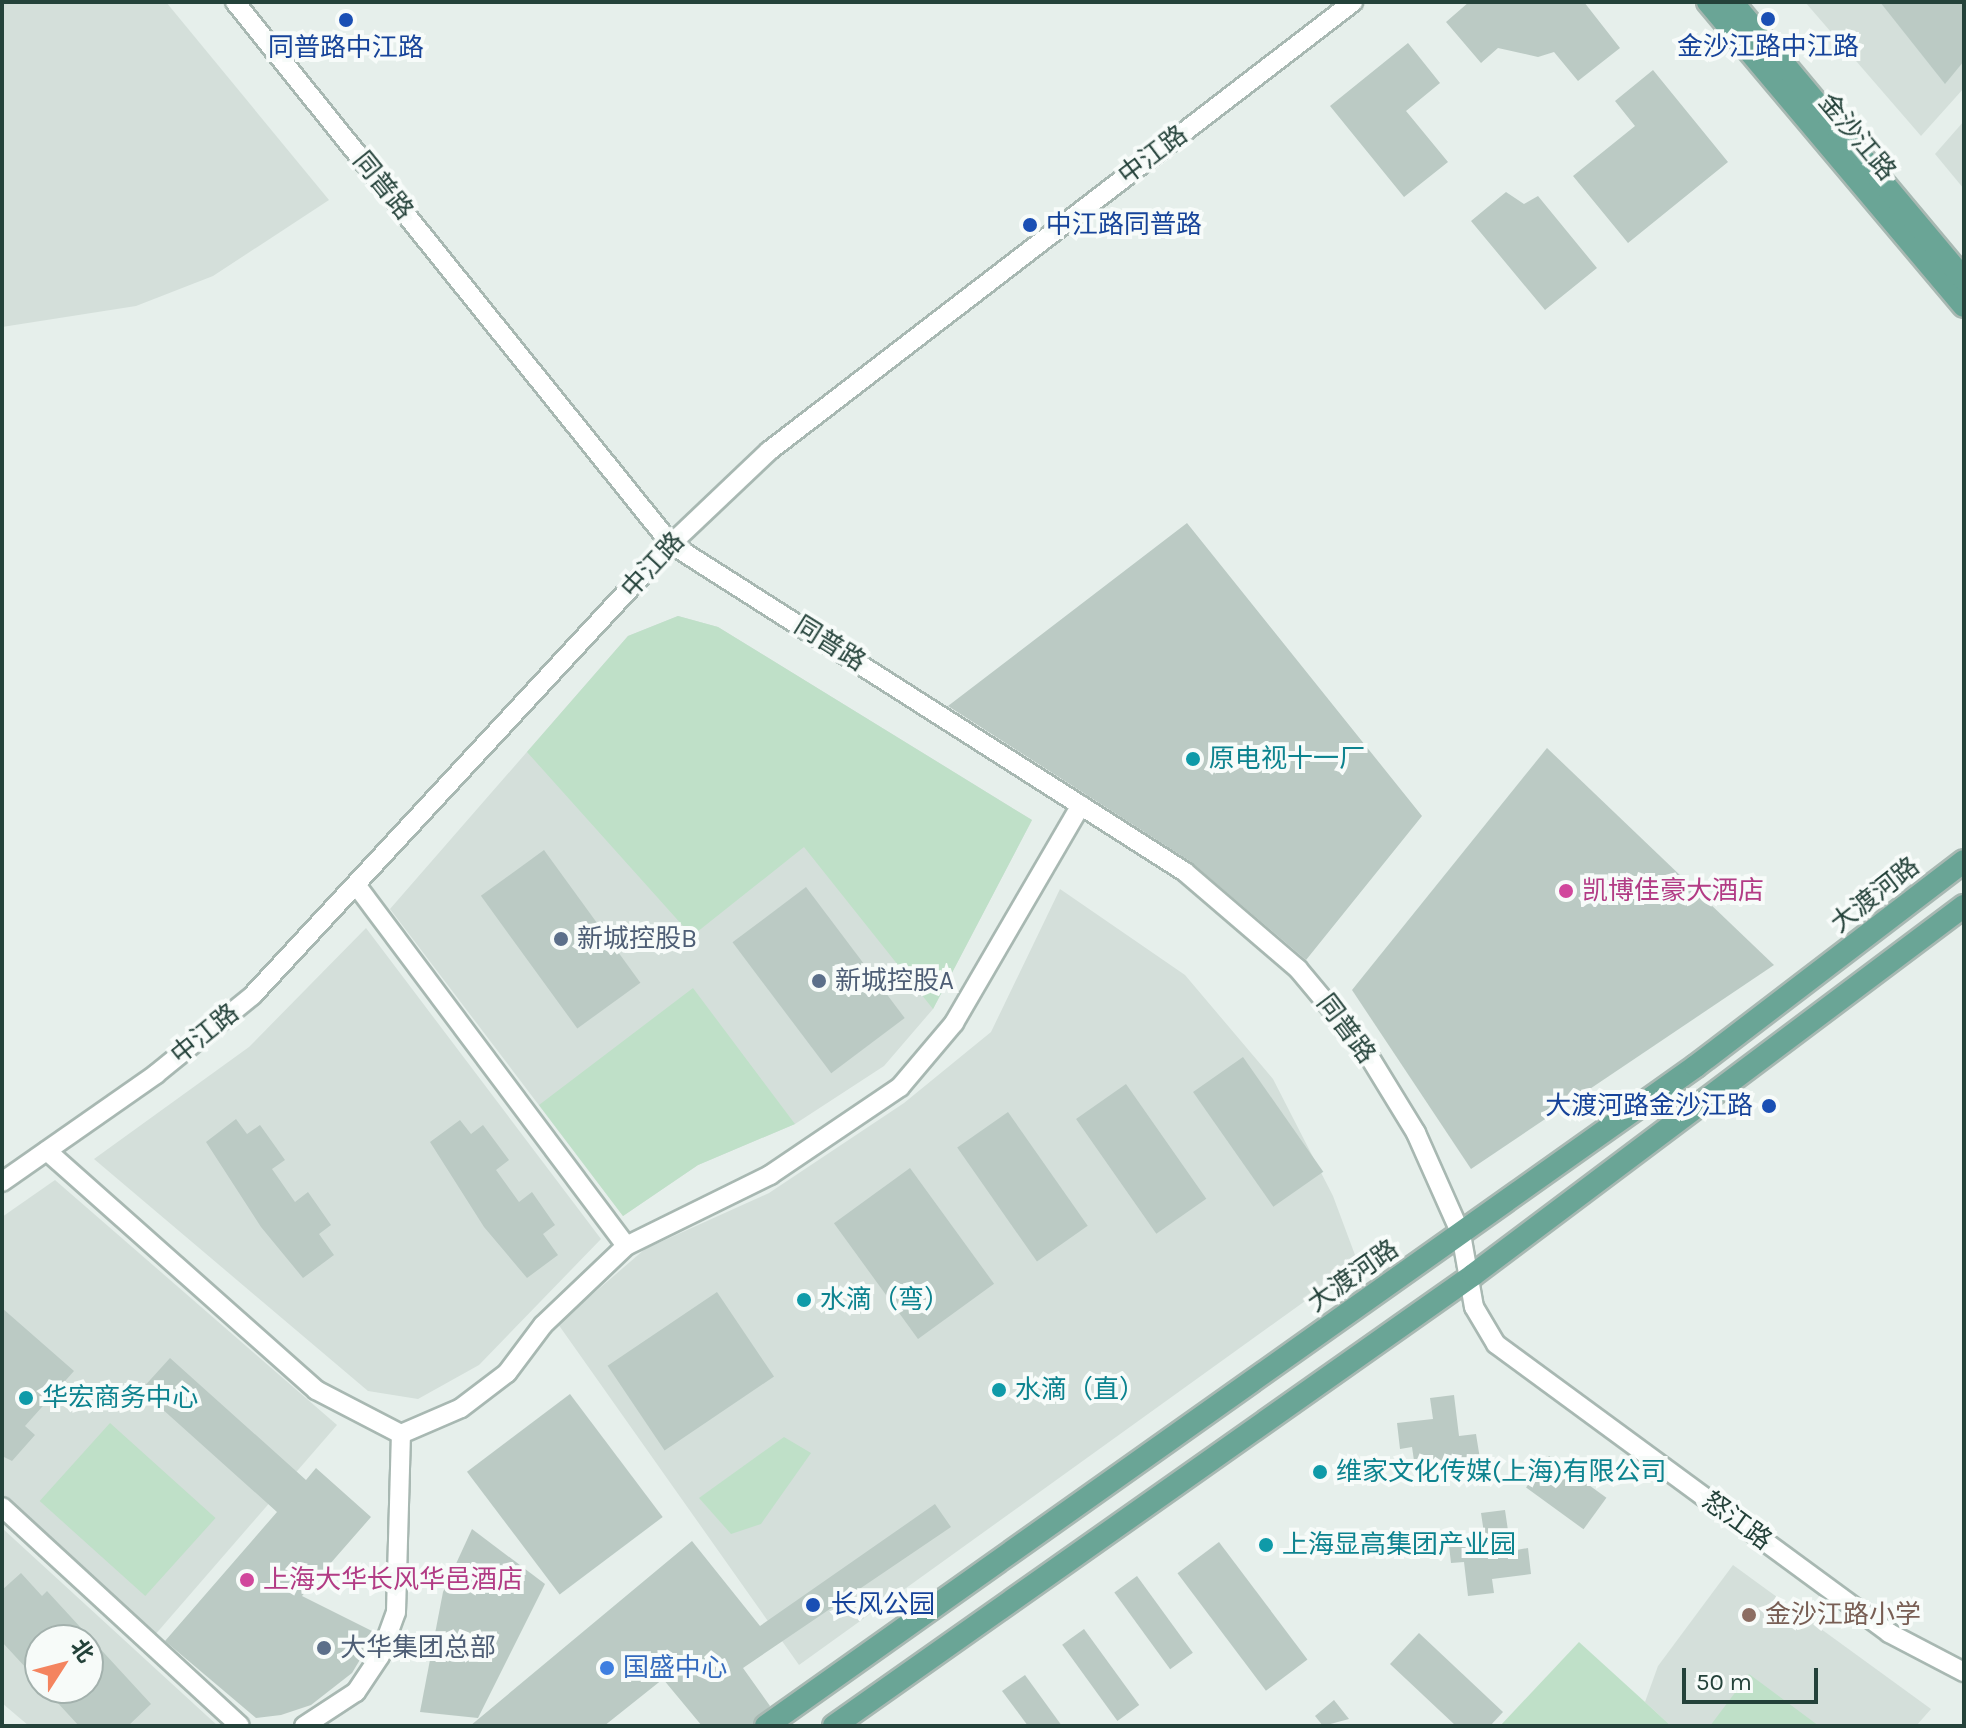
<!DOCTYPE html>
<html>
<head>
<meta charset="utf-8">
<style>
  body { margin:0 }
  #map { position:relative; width:1966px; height:1728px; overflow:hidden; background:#e6efeb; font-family:Karla,"Noto Sans SC",sans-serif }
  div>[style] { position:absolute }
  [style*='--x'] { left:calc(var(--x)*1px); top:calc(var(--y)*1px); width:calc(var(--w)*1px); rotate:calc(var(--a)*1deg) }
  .built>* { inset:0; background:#d4dfda }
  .green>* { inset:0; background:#bfe0c8; transform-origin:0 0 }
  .building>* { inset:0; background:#bbcac4; transform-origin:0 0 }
  .roads { filter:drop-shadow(2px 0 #a8b8b2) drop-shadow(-2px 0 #a8b8b2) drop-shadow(0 2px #a8b8b2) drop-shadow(0 -2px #a8b8b2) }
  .minor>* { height:18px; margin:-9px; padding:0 9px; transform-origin:9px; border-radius:9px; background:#fff }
  .major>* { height:22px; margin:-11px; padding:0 11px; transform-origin:11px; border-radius:11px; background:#6aa596 }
  .dots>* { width:22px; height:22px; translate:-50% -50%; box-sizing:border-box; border:4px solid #f7fbf9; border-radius:50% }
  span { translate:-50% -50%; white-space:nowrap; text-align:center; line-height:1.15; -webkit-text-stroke:8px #f7fbf9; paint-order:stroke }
  .transit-label { font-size:26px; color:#164399 }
  .left { translate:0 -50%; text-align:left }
  .right { translate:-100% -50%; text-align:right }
  .street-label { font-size:26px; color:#24423a }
  .culture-label { font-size:26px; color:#0d838f }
  .hotel-label { font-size:26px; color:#b23c85 }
  .service-label { font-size:26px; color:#4e5e75 }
  .education-label { font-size:26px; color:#785e54 }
  .shop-label { font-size:26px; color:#366cbe }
  .frame { position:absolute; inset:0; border:4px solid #24423a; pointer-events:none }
  .north { position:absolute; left:24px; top:1624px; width:80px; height:80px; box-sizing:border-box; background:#f7fbf9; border:2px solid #a3b1ad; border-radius:50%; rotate:54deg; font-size:22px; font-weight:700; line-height:32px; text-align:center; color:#24423a }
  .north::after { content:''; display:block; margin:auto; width:28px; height:36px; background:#f4845f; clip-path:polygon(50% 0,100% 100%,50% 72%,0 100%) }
  .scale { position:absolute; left:1682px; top:1668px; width:136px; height:36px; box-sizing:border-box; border:4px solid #24423a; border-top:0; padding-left:10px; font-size:24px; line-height:28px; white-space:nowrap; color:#24423a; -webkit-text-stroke:6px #f7fbf9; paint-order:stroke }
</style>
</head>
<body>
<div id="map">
  <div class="built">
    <i style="clip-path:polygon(2px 2px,166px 2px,329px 200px,213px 276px,136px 306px,2px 327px)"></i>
    <i style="clip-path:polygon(1805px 2px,1964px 2px,1964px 88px,1921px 136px)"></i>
    <i style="clip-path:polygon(1964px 121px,1964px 189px,1935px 154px)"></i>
    <i style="clip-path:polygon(678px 616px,718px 627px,1032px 820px,933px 1009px,884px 1066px,795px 1124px,698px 1165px,623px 1216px,390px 909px,628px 636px)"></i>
    <i style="clip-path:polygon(1060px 889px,1185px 975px,1273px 1079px,1333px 1196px,1358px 1263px,799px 1665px,558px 1324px,645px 1249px,769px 1193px,904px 1103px,991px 1032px)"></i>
    <i style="clip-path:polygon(366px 928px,601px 1239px,479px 1365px,418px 1399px,368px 1391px,94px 1159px,249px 1047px)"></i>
    <i style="clip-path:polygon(55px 1180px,337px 1425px,154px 1636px,2px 1495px,2px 1217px)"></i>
    <i style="clip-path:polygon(evenodd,2px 1528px,218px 1726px,29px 1726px,2px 1703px,2px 1528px,40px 1640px,88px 1640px,88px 1688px,40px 1688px,40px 1640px)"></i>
    <i style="clip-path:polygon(1733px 1565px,1931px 1709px,1916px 1726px,1671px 1726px,1645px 1702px,1658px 1666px)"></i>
  </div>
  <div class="green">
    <i style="clip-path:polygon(678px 616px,718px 627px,1032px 820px,933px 1009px,804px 847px,692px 936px,527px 752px,628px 636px)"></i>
    <i style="clip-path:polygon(693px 988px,795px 1124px,698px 1165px,623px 1216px,539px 1105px)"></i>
    <i style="left:110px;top:1423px;width:142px;height:105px;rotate:42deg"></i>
    <i style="clip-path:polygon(784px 1437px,811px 1453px,761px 1524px,731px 1534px,699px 1498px)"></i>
    <i style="clip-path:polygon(1579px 1642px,1645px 1702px,1671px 1726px,1500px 1726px)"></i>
    <i style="clip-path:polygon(1749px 1674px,1819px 1726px,1710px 1726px)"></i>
  </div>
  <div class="building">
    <i style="clip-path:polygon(1469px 2px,1584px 2px,1620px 48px,1578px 81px,1554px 52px,1538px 57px,1498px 48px,1481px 63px,1446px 22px)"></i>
    <i style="clip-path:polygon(1880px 2px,1964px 2px,1964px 61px,1945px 84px)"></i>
    <i style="clip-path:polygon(1408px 43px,1440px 83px,1406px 111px,1448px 162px,1404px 197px,1330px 106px)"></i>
    <i style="clip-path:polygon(1653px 70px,1728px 162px,1628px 243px,1573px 176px,1635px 126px,1615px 101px)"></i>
    <i style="clip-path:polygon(1506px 192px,1524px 204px,1538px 196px,1597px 268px,1545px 310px,1471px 221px)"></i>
    <i style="clip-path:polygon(1187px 523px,1422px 816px,1306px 960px,1191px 862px,948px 706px)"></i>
    <i style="clip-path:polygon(1547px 748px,1774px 965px,1471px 1169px,1352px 990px)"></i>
    <i style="left:544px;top:850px;width:164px;height:78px;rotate:54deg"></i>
    <i style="left:806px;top:887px;width:164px;height:92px;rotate:53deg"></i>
    <i style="left:1243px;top:1057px;width:140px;height:61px;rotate:55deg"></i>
    <i style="left:1126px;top:1084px;width:140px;height:61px;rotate:55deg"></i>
    <i style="left:1008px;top:1112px;width:139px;height:62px;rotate:55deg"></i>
    <i style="clip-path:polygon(236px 1119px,247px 1134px,260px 1125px,285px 1160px,272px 1169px,295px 1202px,308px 1192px,331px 1225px,319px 1234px,334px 1255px,303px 1278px,261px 1227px,206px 1142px)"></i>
    <i style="clip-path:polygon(460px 1120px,471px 1134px,483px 1125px,509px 1160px,496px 1170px,519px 1202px,532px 1192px,555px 1225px,543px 1234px,558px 1255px,527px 1278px,484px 1227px,430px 1142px)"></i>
    <i style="left:910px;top:1168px;width:143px;height:94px;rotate:54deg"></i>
    <i style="left:717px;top:1292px;width:102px;height:132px;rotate:56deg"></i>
    <i style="clip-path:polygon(2px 1308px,74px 1371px,25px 1426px,35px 1435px,12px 1461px,2px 1456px)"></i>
    <i style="clip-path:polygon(170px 1358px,306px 1480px,316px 1468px,371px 1517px,302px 1596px,376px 1633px,352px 1673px,311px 1705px,281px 1715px,256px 1718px,165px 1641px,277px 1512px,141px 1390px)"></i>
    <i style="left:570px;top:1394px;width:154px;height:129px;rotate:53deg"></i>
    <i style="clip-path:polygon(1454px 1395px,1459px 1436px,1476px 1434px,1480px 1459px,1441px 1464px,1443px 1478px,1417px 1481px,1412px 1447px,1400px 1449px,1397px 1423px,1433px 1419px,1430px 1398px)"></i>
    <i style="left:1549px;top:1456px;width:71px;height:39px;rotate:36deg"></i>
    <i style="clip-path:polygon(935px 1504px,951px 1527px,743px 1668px,770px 1706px,752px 1726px,702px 1726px,663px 1679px,604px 1726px,470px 1726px,692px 1541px,760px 1626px)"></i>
    <i style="clip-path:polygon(1505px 1510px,1511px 1551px,1528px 1548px,1531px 1574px,1492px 1579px,1494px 1593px,1468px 1596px,1464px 1562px,1451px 1563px,1448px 1537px,1484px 1533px,1481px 1513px)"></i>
    <i style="clip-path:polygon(472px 1529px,545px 1584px,478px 1718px,420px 1712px,443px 1592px)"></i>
    <i style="left:1219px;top:1542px;width:147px;height:52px;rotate:53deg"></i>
    <i style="clip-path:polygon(21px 1573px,42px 1596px,47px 1591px,151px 1704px,128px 1726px,79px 1726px,44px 1688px,88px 1688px,88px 1640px,40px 1640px,40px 1683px,2px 1642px,2px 1590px)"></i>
    <i style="left:1137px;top:1576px;width:95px;height:28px;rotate:54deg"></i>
    <i style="left:1084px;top:1629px;width:94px;height:27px;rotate:54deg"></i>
    <i style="clip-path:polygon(1419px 1633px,1503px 1712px,1490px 1726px,1456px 1726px,1390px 1664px)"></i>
    <i style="clip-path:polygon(1025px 1675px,1062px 1726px,1028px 1726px,1002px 1691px)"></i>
    <i style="clip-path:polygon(1334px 1700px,1349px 1719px,1323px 1726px,1315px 1716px)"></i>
  </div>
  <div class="roads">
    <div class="minor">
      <i style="--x:235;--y:2;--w:696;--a:51.19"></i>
      <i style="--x:671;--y:544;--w:610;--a:32.54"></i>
      <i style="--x:1185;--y:872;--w:149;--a:40.6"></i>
      <i style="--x:1298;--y:969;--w:103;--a:50.1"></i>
      <i style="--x:1364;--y:1048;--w:100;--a:58.5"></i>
      <i style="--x:1416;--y:1133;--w:111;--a:66"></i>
      <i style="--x:1461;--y:1234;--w:74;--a:79.9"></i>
      <i style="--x:1474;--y:1307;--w:43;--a:59.3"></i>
      <i style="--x:1496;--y:1344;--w:488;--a:36.3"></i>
      <i style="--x:1889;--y:1633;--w:85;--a:27.5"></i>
      <i style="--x:357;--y:886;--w:449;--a:53.2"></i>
      <i style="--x:47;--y:1151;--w:360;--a:41.6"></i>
      <i style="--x:316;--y:1390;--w:96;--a:27.4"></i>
      <i style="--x:401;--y:1434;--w:65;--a:-23.4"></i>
      <i style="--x:461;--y:1408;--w:58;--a:-37.3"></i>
      <i style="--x:507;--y:1373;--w:60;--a:-53.1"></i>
      <i style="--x:543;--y:1325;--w:115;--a:-43.6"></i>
      <i style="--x:626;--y:1246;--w:161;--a:-26.2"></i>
      <i style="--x:770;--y:1175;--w:157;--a:-34.1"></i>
      <i style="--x:900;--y:1087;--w:84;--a:-49.8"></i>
      <i style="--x:954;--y:1023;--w:252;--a:-59.8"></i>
      <i style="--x:2;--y:1182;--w:188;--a:-35"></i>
      <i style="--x:156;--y:1074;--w:124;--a:-39.1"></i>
      <i style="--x:252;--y:996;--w:616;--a:-47.17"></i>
      <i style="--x:671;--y:544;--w:135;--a:-43.5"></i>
      <i style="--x:769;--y:451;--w:737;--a:-37.55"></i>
      <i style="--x:2;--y:1507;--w:323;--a:42.6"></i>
      <i style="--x:304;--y:1726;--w:62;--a:-33.2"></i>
      <i style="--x:356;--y:1692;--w:43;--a:-56.3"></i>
      <i style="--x:380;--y:1656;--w:47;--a:-70"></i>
      <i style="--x:396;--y:1612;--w:178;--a:-88.4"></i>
    </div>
    <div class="major">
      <i style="--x:1708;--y:2;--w:397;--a:49.9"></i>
      <i style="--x:1732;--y:2;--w:361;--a:50.1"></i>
      <i style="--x:766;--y:1726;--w:1140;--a:-35.36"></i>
      <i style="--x:1696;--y:1066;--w:337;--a:-37.4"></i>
      <i style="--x:834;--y:1726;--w:782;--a:-35.21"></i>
      <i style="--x:1473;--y:1275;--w:614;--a:-36.93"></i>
    </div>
  </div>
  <div class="dots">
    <i style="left:1768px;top:19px;background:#1a4fb4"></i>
    <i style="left:346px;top:20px;background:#1a4fb4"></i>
    <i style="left:1030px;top:225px;background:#1a4fb4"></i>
    <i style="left:1193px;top:759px;background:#0f9aa8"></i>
    <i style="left:1566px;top:891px;background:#d1479c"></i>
    <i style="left:561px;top:939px;background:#5c6f8a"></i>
    <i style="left:819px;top:981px;background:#5c6f8a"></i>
    <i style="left:1769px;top:1106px;background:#1a4fb4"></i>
    <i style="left:804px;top:1300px;background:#0f9aa8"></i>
    <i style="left:999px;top:1390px;background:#0f9aa8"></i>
    <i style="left:26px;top:1398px;background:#0f9aa8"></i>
    <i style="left:1320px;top:1472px;background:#0f9aa8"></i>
    <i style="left:1266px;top:1545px;background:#0f9aa8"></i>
    <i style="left:247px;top:1580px;background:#d1479c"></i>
    <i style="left:813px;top:1605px;background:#1a4fb4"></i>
    <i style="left:1749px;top:1615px;background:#8d6e63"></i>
    <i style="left:324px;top:1648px;background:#5c6f8a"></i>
    <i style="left:607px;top:1668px;background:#3f7fe0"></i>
  </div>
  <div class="transit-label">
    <span style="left:1768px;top:47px">金沙江路中江路</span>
    <span style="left:346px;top:48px">同普路中江路</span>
    <span class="left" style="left:1046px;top:225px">中江路同普路</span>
    <span class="right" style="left:1753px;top:1106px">大渡河路金沙江路</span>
    <span class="left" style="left:831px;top:1605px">长风公园</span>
  </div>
  <div class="street-label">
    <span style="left:1857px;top:137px;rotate:50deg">金沙江路</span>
    <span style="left:1153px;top:155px;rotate:-37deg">中江路</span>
    <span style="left:383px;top:186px;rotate:51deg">同普路</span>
    <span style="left:653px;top:565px;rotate:-47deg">中江路</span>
    <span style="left:830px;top:644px;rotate:32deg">同普路</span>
    <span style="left:1875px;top:895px;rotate:-38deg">大渡河路</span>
    <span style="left:1346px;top:1029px;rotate:53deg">同普路</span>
    <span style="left:205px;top:1034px;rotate:-39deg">中江路</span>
    <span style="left:1353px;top:1276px;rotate:-35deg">大渡河路</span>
    <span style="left:1737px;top:1521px;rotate:36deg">怒江路</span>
  </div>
  <div class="culture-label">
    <span class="left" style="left:1209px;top:759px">原电视十一厂</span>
    <span class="left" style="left:820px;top:1300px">水滴（弯）</span>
    <span class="left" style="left:1015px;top:1390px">水滴（直）</span>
    <span class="left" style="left:42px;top:1398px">华宏商务中心</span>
    <span class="left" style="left:1336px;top:1472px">维家文化传媒(上海)有限公司</span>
    <span class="left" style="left:1282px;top:1545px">上海显高集团产业园</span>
  </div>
  <div class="hotel-label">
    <span class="left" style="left:1582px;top:891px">凯博佳豪大酒店</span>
    <span class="left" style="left:263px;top:1580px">上海大华长风华邑酒店</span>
  </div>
  <div class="service-label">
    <span class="left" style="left:577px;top:939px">新城控股B</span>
    <span class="left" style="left:835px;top:981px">新城控股A</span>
    <span class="left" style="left:340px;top:1648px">大华集团总部</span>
  </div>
  <div class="education-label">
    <span class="left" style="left:1765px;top:1615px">金沙江路小学</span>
  </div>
  <div class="shop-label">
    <span class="left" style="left:623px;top:1668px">国盛中心</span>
  </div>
  <div class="frame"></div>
  <div class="north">北</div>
  <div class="scale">50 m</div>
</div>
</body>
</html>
